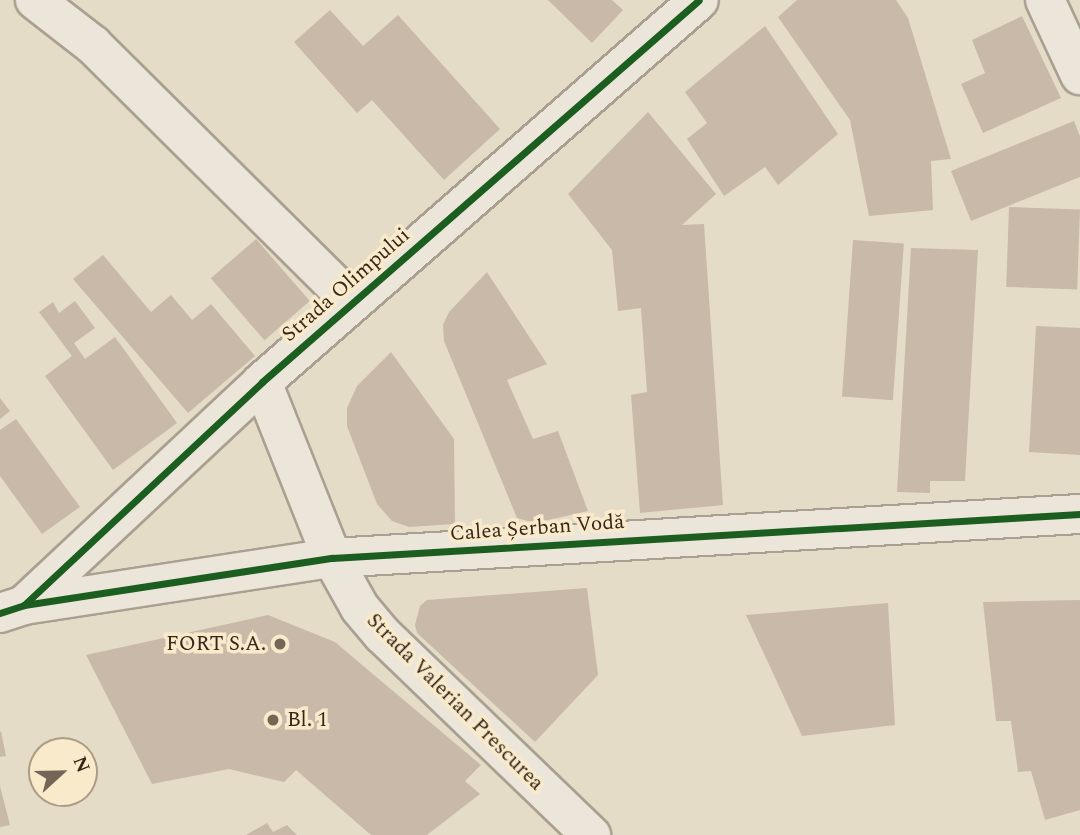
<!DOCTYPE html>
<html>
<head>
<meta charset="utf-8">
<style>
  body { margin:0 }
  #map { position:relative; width:1080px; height:835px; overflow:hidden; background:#e5dcc7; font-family:Spectral,serif }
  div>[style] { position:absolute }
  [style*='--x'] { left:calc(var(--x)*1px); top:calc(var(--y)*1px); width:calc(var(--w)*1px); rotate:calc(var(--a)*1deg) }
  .building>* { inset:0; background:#c9b9a8; transform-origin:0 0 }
  .roads { filter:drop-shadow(2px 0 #a9a091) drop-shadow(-2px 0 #a9a091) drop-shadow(0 2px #a9a091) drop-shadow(0 -2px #a9a091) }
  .minor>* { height:38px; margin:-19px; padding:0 19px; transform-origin:19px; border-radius:19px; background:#ece6da }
  .cycleway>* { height:7px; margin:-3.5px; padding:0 3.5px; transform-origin:3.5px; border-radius:3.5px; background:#1b5e20 }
  .dots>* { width:19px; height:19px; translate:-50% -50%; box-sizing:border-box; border:4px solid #f8eaca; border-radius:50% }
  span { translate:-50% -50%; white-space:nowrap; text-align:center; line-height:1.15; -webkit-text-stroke:7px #f8eaca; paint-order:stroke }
  .street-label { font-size:21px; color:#372719 }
  .poi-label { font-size:21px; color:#372719 }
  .right { translate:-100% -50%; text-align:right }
  .left { translate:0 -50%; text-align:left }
  .north { position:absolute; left:28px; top:737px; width:70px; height:70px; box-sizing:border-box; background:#f8eaca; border:2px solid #ab9c83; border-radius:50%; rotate:68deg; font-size:19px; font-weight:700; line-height:28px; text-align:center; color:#372719 }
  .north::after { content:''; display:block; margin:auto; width:24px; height:32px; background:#746656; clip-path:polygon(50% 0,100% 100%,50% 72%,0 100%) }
</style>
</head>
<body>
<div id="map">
  <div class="building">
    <i style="clip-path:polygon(548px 0,612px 0,623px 10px,592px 43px)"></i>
    <i style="clip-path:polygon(797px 0,896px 0,908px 18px,951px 159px,931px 161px,933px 210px,869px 216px,850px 120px,778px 17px)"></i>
    <i style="clip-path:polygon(330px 10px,363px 46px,398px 15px,500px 129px,444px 180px,372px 100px,357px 113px,294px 42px)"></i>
    <i style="clip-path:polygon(1022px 16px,1061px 98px,983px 133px,961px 84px,985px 73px,972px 40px)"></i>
    <i style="clip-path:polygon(765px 26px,838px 134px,778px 185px,765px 167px,724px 196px,687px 139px,707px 123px,685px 92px)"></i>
    <i style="clip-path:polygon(648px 112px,716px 194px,682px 225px,704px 224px,723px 505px,640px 513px,631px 395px,647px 392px,641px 308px,618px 311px,612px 250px,568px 194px)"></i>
    <i style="clip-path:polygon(1074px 121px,1080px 136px,1080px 177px,971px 221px,951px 171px)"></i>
    <i style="left:1009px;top:207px;width:71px;height:80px;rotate:2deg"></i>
    <i style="left:256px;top:239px;width:82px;height:60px;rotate:49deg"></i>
    <i style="left:853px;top:240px;width:51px;height:157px;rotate:4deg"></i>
    <i style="clip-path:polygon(911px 248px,978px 250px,965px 481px,930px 481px,930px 493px,897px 492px)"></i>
    <i style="clip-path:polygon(103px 255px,151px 312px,171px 295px,192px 320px,211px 304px,255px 356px,188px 413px,73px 279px)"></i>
    <i style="clip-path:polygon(487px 272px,547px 364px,507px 380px,533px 439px,558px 431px,588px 511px,535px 523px,517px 518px,444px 341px,443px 325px,449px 312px)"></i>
    <i style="clip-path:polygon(75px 301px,95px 328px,74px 343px,85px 359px,115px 337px,177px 423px,113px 470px,45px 376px,72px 356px,39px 312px,53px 302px,59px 313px)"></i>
    <i style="clip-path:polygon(1036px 326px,1080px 328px,1080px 455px,1029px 452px)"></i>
    <i style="clip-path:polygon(391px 352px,454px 439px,455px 524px,409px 527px,392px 521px,377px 504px,347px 426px,347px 408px,357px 386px)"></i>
    <i style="clip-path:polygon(0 398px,10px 411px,0 419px)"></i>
    <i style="clip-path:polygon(16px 419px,80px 507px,42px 534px,0 476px,0 430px)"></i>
    <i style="clip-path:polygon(587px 588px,598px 675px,535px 742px,417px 633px,415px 625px,420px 606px,427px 600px)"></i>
    <i style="clip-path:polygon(1080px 600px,1080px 810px,1045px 820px,1031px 771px,1018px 772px,1011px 721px,996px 721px,983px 602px)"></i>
    <i style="clip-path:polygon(888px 603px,895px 725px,802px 736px,746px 615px)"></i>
    <i style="clip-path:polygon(268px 615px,335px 642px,374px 675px,481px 765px,465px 781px,480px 794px,427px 835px,371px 835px,296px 770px,284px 782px,229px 769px,152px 784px,86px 655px)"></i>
    <i style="clip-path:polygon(1px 731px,6px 756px,0 757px,0 732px)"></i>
    <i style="clip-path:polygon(0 786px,10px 825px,0 827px)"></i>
    <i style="clip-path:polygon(267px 823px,273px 832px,287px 825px,297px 835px,246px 835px)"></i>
  </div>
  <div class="roads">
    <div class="minor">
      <i style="--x:35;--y:0;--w:73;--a:37.8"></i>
      <i style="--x:93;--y:45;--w:365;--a:44.8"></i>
      <i style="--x:1045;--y:0;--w:83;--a:65"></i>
      <i style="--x:262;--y:382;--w:189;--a:68.3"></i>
      <i style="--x:332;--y:558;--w:57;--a:60.8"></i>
      <i style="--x:360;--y:608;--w:35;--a:50"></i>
      <i style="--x:383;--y:635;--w:289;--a:43.9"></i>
      <i style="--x:24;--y:605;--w:326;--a:-43.1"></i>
      <i style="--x:262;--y:382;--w:580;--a:-41.16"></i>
      <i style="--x:0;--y:613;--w:25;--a:-18"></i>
      <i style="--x:24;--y:605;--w:312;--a:-8.7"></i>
      <i style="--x:332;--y:558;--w:749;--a:-3.37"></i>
    </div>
  </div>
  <div class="cycleway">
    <i style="--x:24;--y:605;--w:326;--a:-43.1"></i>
    <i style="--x:262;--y:382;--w:580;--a:-41.16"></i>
    <i style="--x:0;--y:613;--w:25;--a:-18"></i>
    <i style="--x:24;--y:605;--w:312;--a:-8.7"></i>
    <i style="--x:332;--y:558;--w:749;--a:-3.37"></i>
  </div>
  <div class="dots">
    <i style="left:280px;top:644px;background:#746656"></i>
    <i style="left:273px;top:720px;background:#746656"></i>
  </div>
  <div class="street-label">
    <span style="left:346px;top:285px;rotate:-41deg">Strada Olimpului</span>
    <span style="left:537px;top:528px;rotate:-4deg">Calea Șerban Vodă</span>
    <span style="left:455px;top:702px;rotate:45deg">Strada Valerian Prescurea</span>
  </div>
  <div class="poi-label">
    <span class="right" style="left:266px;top:644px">FORT S.A.</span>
    <span class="left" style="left:287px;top:720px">Bl. 1</span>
  </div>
  <div class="north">N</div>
</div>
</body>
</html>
